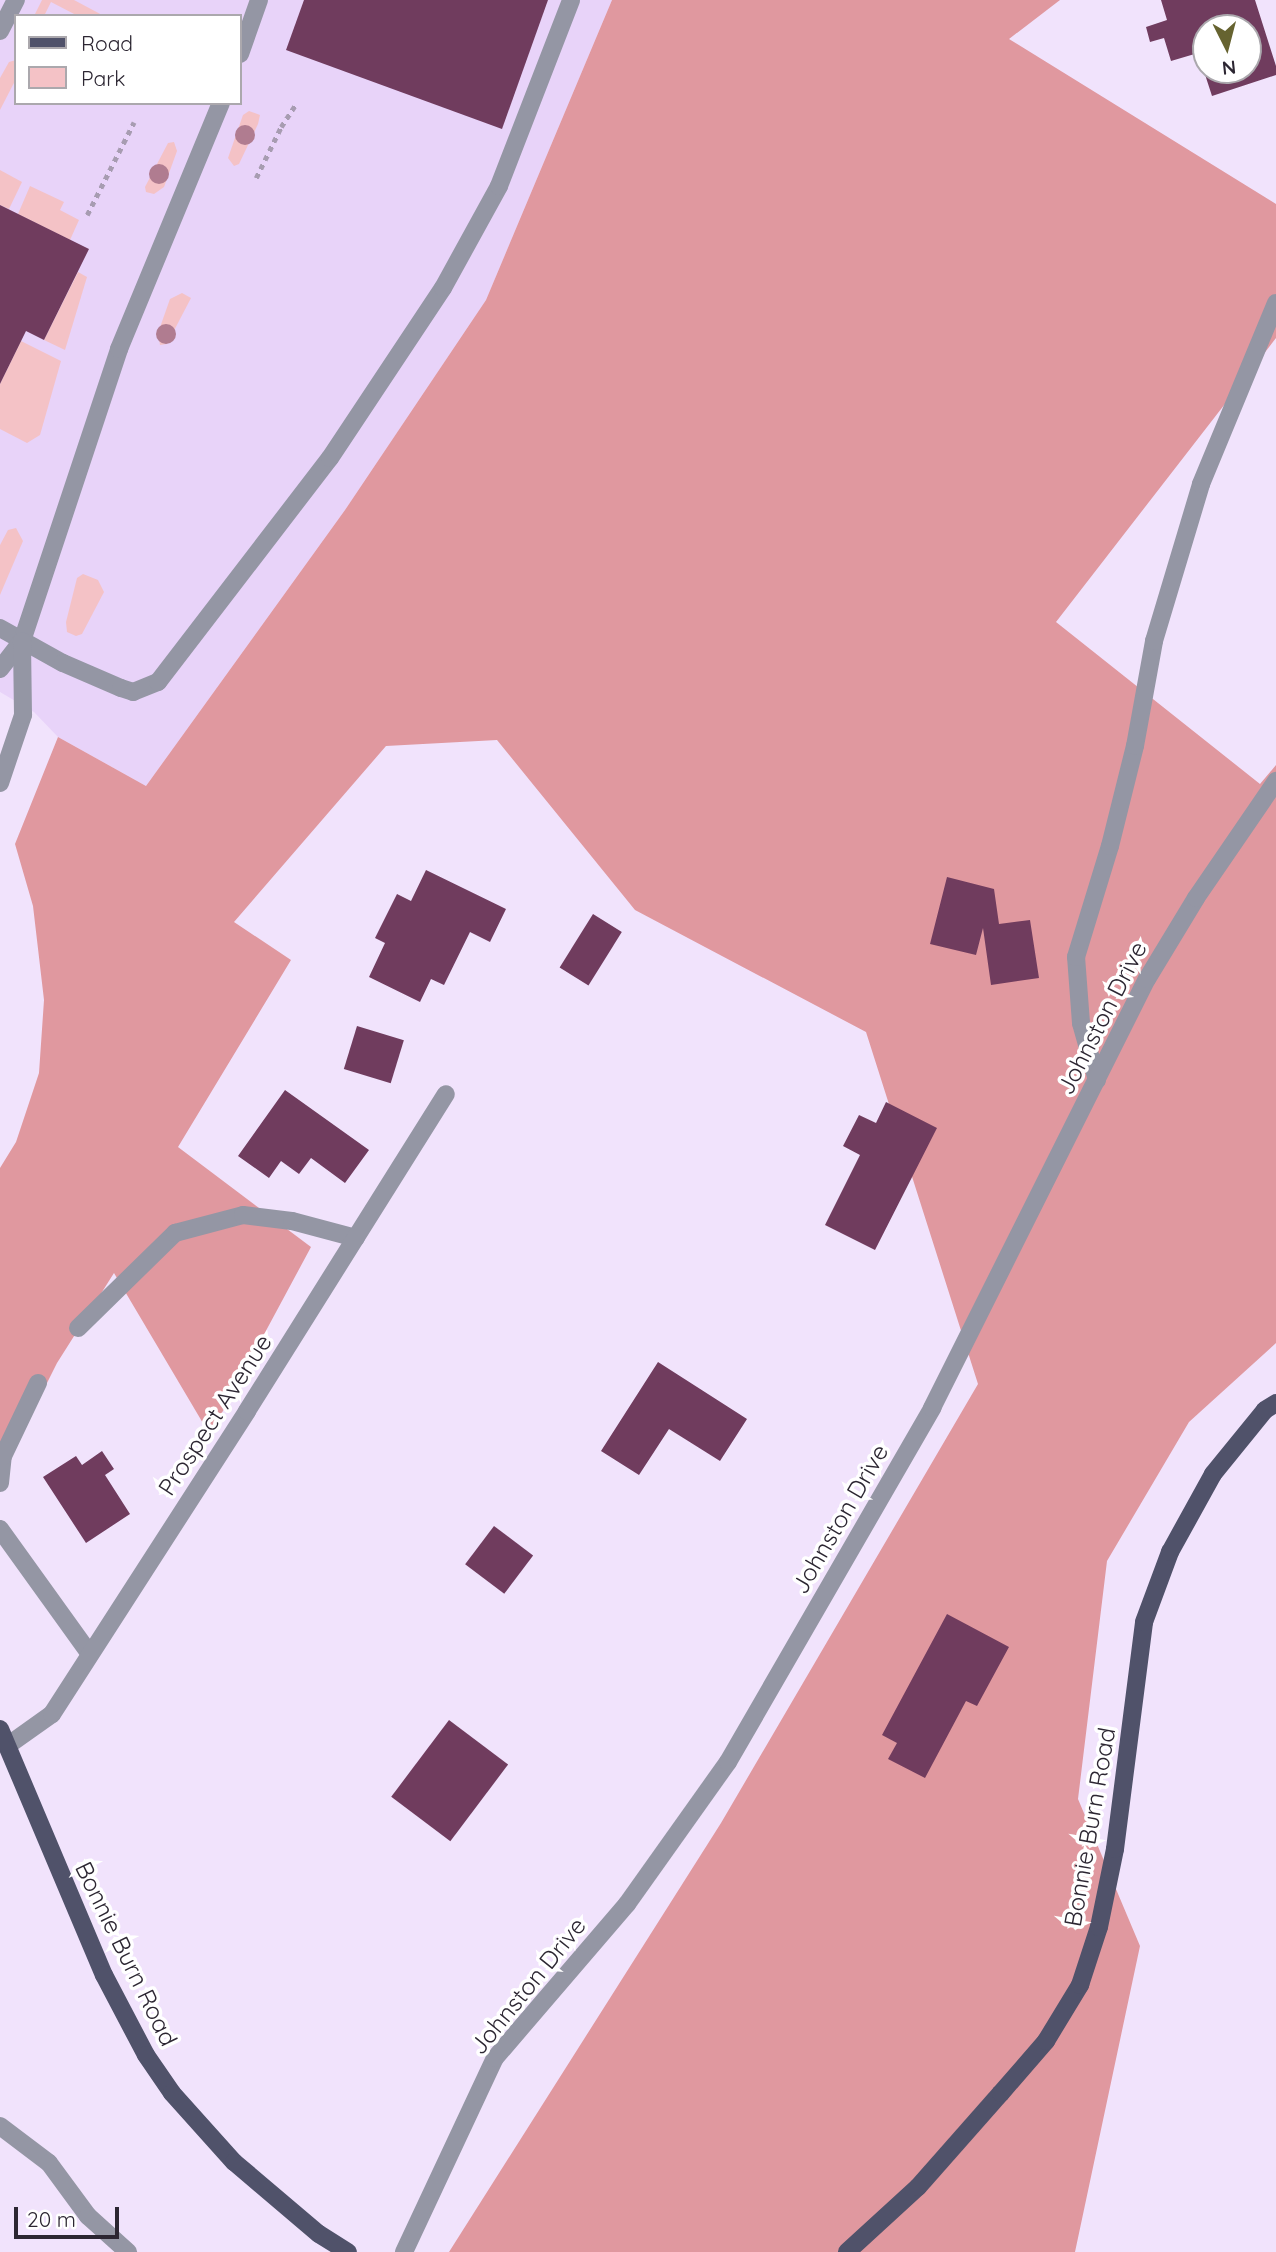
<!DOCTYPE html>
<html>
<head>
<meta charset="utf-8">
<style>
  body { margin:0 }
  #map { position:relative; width:1276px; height:2252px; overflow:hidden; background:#f1e3fc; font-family:Quicksand,sans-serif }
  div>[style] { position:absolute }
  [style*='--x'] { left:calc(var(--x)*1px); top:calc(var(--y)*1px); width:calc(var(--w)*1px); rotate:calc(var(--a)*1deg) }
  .built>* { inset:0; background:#e8d3f9 }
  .green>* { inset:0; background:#f4c2c6 }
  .forest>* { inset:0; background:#e0989f }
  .building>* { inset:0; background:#703c5e; transform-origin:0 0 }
  .path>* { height:4.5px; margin-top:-2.25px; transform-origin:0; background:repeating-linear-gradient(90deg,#a79cb1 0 5px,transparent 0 10px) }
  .minor>* { height:18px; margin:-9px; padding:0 9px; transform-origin:9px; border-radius:9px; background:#9496a4 }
  .major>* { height:18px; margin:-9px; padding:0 9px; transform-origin:9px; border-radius:9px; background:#50526a }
  .trees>* { width:20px; height:20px; margin:-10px; border-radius:50%; background:#b07c90 }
  span { translate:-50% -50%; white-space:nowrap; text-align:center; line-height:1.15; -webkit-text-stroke:7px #fff; paint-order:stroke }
  .street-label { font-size:24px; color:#2c2632 }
  .legend { position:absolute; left:14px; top:14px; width:228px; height:91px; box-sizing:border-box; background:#fff; border:2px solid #aba8ad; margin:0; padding:9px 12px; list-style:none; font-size:21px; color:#2c2632 }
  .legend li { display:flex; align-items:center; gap:14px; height:35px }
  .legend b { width:35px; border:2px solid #aba8ad }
  .north { position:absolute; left:1192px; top:14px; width:70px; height:70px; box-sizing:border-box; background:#fff; border:2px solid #aba8ad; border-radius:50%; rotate:174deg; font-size:19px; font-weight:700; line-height:28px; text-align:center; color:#2c2632 }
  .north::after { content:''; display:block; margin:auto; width:24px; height:32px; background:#666330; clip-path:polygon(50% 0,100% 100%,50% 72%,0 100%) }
  .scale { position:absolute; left:14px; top:2207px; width:105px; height:32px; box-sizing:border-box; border:4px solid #2c2632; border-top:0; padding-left:9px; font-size:21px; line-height:24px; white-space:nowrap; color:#2c2632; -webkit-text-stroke:5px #fff; paint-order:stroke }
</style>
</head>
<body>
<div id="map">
  <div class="built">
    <i style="clip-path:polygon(evenodd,0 0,612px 0,486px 300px,345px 510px,146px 786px,58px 737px,34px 712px,0 692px,0 0,16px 16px,240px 16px,240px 103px,16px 103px,16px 16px)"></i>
  </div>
  <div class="green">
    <i style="clip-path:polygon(42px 0,74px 0,104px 16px,78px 16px,51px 2px,44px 16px,34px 16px)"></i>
    <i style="clip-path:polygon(16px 60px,16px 79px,0 110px,0 78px,9px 62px)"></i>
    <i style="clip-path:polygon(249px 111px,260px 115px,258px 124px,239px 164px,234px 166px,228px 158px,243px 115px)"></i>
    <i style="clip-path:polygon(174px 142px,177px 151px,164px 187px,154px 194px,146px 192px,145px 187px,168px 143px)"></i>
    <i style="clip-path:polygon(0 170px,22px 182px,9px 209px,0 205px)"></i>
    <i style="clip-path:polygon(30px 186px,64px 202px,60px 210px,79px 220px,70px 240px,18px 214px)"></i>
    <i style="clip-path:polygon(78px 272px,87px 277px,65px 350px,44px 340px)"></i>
    <i style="clip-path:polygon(182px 293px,191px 298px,167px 344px,160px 345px,158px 333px,170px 299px)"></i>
    <i style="clip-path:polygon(21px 341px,61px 361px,40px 435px,27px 443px,0 429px,0 384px)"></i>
    <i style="clip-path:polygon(16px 528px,23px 541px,0 595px,0 545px,8px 530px)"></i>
    <i style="clip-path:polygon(83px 574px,98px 580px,104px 592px,82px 634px,76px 636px,67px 632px,66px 622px,77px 578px)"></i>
  </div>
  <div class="forest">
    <i style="clip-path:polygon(612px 0,1060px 0,1009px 39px,1276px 204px,1276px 338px,1056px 622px,1260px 784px,1276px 765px,1276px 1343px,1189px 1422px,1107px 1561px,1078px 1799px,1140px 1946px,1075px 2252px,449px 2252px,721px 1823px,978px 1384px,866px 1032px,635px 910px,497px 740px,386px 746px,234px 922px,291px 960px,178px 1147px,311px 1247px,210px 1435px,114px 1273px,57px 1363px,5px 1467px,0 1467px,0 1168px,16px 1142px,39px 1073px,44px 1000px,33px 906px,15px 844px,58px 737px,146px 786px,345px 510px,486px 300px)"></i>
  </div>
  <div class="building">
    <i style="clip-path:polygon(304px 0,548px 0,502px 129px,286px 50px)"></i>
    <i style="clip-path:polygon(evenodd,1161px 0,1255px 0,1276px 66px,1276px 75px,1212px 96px,1198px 53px,1171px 61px,1164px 38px,1150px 42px,1146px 27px,1167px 20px,1161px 0,1206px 28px,1248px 28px,1248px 70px,1206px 70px,1206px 28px)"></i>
    <i style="clip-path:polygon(0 205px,89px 249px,44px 340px,26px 331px,0 384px)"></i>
    <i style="clip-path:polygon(426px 870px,506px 909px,490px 942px,470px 932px,444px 985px,431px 979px,420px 1002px,369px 977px,385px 943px,375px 938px,397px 894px,411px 901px)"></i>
    <i style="clip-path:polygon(947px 877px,994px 889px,999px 924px,1030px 920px,1039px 978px,991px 985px,983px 928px,976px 955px,930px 944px)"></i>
    <i style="left:593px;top:914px;width:34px;height:63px;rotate:32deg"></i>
    <i style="left:357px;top:1026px;width:49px;height:45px;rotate:17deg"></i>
    <i style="clip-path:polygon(285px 1090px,369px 1150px,345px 1183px,311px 1158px,299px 1174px,281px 1161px,269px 1178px,238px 1156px)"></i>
    <i style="clip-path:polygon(886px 1102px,937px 1128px,875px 1250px,825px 1225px,860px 1155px,843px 1146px,859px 1115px,876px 1123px)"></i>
    <i style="clip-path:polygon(658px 1362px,747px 1419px,720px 1461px,669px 1429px,639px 1475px,601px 1451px)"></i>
    <i style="clip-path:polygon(102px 1451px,114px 1469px,105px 1475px,130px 1514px,86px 1543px,43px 1477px,76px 1456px,82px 1465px)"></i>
    <i style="left:494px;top:1526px;width:49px;height:48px;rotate:37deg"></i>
    <i style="clip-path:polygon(947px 1614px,1009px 1647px,977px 1706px,966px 1701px,925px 1778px,888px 1759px,897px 1743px,882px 1735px)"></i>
    <i style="left:449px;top:1720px;width:74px;height:96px;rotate:37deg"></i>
  </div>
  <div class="path">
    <i style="--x:256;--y:178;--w:57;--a:-63.9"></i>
    <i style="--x:281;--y:127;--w:27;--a:-57"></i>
    <i style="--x:87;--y:215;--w:104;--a:-63.2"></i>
  </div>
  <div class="minor">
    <i style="--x:0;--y:31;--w:35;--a:-63"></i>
    <i style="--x:240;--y:54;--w:57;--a:-70.6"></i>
    <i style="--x:0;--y:628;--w:72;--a:29.1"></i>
    <i style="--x:63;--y:663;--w:63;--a:23.3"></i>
    <i style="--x:121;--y:688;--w:13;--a:18"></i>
    <i style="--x:133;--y:692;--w:27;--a:-22"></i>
    <i style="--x:158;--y:682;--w:282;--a:-52.5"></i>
    <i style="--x:330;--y:458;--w:204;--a:-56.4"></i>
    <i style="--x:443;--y:288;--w:116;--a:-61.2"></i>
    <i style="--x:499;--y:186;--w:199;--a:-68.8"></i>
    <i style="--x:0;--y:669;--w:36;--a:-52"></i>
    <i style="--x:22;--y:641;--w:308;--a:-71.6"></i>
    <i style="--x:119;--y:349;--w:266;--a:-67.5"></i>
    <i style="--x:0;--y:783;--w:72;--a:-71.3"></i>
    <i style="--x:23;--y:715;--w:74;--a:-90.8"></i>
    <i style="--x:1097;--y:1080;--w:59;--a:-105.7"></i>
    <i style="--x:1081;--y:1023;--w:66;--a:-94.3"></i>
    <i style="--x:1076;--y:957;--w:116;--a:-73"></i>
    <i style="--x:1110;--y:846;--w:103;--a:-76"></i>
    <i style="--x:1135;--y:746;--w:107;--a:-79.7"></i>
    <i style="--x:1154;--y:641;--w:164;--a:-73.3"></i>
    <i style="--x:1201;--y:484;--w:196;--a:-67.5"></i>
    <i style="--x:78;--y:1328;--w:136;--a:-44.4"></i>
    <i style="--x:175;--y:1233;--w:70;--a:-14.8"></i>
    <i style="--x:243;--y:1215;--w:49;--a:7"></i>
    <i style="--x:292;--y:1221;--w:66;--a:14.9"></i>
    <i style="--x:0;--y:1483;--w:27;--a:-84"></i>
    <i style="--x:3;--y:1456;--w:81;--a:-64.4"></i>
    <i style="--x:0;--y:1529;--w:153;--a:54.3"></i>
    <i style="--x:7;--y:1746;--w:55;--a:-35.4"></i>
    <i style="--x:52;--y:1714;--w:360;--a:-57.2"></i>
    <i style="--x:247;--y:1411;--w:374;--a:-57.9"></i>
    <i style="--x:0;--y:2126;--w:61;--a:37.1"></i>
    <i style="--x:49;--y:2163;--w:66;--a:53.7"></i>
    <i style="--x:88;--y:2216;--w:54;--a:42"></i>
    <i style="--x:404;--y:2252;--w:214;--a:-64.9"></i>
    <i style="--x:495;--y:2058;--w:203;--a:-49.4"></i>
    <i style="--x:627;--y:1904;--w:174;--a:-54.6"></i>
    <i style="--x:728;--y:1762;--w:409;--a:-60"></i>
    <i style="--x:932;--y:1408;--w:480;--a:-63.4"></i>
    <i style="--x:1147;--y:979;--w:95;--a:-58.8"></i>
    <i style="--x:1196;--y:898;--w:142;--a:-55.6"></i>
  </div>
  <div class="major">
    <i style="--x:0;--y:1729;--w:267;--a:67.1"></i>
    <i style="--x:104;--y:1975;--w:90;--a:62.3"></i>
    <i style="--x:146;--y:2055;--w:46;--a:55.6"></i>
    <i style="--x:172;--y:2093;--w:93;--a:48.1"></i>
    <i style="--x:234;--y:2162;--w:111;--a:40.3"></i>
    <i style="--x:319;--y:2234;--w:34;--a:32"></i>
    <i style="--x:847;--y:2252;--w:96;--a:-42.5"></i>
    <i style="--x:918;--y:2187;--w:125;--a:-48.6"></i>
    <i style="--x:1001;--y:2093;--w:69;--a:-49.1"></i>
    <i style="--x:1046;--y:2041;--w:66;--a:-58.7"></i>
    <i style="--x:1080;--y:1985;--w:61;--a:-71.9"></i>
    <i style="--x:1099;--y:1927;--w:80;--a:-78.4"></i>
    <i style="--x:1115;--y:1849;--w:229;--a:-82.7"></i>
    <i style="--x:1144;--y:1622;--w:75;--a:-69.6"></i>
    <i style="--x:1170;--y:1552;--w:89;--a:-61.1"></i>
    <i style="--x:1213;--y:1474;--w:82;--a:-50.9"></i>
    <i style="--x:1265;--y:1410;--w:13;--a:-32"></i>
  </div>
  <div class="trees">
    <i style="left:245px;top:135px"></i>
    <i style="left:159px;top:174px"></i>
    <i style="left:166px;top:334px"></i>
  </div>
  <div class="street-label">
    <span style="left:1102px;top:1018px;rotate:-63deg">Johnston Drive</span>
    <span style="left:215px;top:1415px;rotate:-57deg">Prospect Avenue</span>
    <span style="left:840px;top:1519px;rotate:-60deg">Johnston Drive</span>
    <span style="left:1090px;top:1827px;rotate:-80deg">Bonnie Burn Road</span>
    <span style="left:126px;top:1954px;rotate:64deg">Bonnie Burn Road</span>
    <span style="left:528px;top:1986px;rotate:-51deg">Johnston Drive</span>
  </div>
  <ul class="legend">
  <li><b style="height:9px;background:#50526a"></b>Road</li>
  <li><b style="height:19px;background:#f4c2c6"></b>Park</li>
  </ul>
  <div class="north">N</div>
  <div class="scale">20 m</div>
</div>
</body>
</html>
